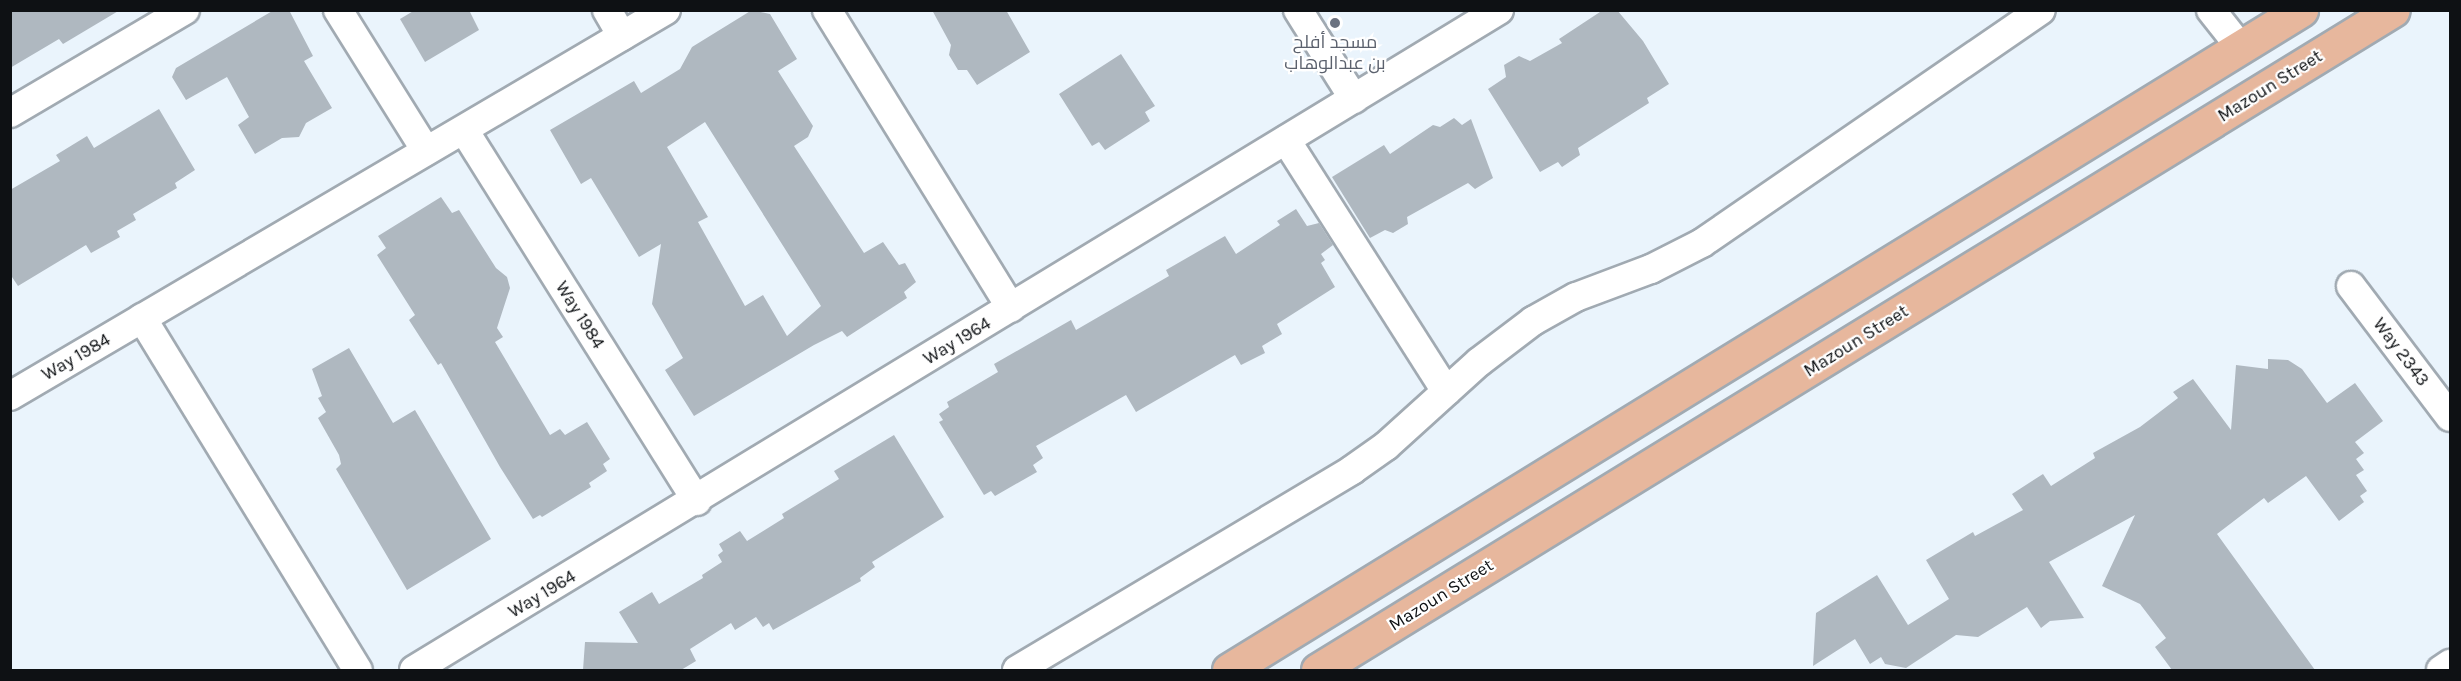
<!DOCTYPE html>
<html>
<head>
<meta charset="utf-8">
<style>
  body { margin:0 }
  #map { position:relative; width:2461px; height:681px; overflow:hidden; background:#eaf4fc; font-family:Karla,Cairo,sans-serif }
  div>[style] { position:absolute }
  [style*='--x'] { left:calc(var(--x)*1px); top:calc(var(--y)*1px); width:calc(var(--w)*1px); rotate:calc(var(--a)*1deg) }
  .building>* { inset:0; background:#afb8c0 }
  .roads { filter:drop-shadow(2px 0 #a1aab2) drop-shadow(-2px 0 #a1aab2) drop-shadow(0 2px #a1aab2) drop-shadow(0 -2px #a1aab2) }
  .street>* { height:28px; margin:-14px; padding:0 14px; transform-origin:14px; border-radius:14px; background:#fff }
  .primary>* { height:33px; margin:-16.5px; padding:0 16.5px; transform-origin:16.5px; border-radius:16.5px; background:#e7b79d }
  .dots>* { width:16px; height:16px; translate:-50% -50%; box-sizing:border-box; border:3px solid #fff; border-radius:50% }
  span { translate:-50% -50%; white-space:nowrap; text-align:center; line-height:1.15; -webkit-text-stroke:4.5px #fff; paint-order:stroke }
  .worship-label { font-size:18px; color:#5b616d }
  .street-label { font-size:18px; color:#0e1114 }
  .frame { position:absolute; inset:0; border:12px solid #0e1114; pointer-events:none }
</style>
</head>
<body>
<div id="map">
  <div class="building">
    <i style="clip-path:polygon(10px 10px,120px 10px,63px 44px,59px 39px,10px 68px)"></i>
    <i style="clip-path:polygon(274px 10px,289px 10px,313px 56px,304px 61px,332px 108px,306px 123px,299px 137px,282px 138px,255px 154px,238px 125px,249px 117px,227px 77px,186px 100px,172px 77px,176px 68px)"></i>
    <i style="clip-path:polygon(415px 10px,469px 10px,479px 30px,425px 62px,400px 19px)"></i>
    <i style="clip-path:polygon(evenodd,752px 10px,770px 14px,797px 59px,778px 71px,813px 126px,808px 137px,794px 146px,864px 253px,883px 242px,899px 265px,905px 263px,916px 282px,904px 292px,907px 298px,847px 337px,842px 331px,814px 345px,694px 416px,665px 370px,683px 358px,652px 304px,661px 244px,639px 257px,591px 178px,581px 184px,550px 130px,634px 81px,641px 93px,680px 69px,692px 47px,752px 10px,705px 122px,821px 306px,787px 336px,763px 295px,745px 306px,698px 222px,708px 217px,667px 147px,705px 122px)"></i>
    <i style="clip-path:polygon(932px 10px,1006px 10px,1030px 52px,977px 85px,967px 70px,958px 70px,949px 55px,951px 45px)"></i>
    <i style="clip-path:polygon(1603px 10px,1617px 10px,1643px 41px,1669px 84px,1647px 98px,1649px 103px,1578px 148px,1580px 155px,1562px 167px,1558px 162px,1540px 172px,1488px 89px,1506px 77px,1504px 65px,1519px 56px,1530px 61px,1562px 43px,1559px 39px)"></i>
    <i style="clip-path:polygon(1121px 54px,1155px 106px,1145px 112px,1150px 121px,1105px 150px,1099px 142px,1092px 146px,1059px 94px)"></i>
    <i style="clip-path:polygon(159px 109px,195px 170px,175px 183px,177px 188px,133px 214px,136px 220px,117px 231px,120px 237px,91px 253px,86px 245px,18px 286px,10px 274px,10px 190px,60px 161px,56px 155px,87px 136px,94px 148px)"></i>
    <i style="clip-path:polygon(1454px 118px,1462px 125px,1471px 119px,1493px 178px,1475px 189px,1468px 183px,1407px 217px,1408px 224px,1393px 233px,1385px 230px,1370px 238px,1332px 177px,1384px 145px,1390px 154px,1433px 125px,1440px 127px)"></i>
    <i style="clip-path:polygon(441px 197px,452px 213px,459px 210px,496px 268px,507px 277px,510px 288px,497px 328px,503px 337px,495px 342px,550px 435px,560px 429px,565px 435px,587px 422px,610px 459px,603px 464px,607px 471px,589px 483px,591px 487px,542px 517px,540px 515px,533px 519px,500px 467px,441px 363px,438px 365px,409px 320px,415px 315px,377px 255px,386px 248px,378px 236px)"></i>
    <i style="clip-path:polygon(1296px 209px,1307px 226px,1319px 223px,1333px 245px,1321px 254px,1325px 260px,1321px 263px,1335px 287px,1277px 324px,1282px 334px,1262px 346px,1265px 353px,1241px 365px,1235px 355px,1136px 412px,1126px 395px,1036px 446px,1043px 458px,1033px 465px,1037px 472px,995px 496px,991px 491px,984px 495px,939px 422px,943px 420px,939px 414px,949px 407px,947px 402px,998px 372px,994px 364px,1071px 320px,1076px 330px,1169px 276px,1166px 270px,1225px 236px,1236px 254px,1280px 225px,1277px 221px)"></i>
    <i style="clip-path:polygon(349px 348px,393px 423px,415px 410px,491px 539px,407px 590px,336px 469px,341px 464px,339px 455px,318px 418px,326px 412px,318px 398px,322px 396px,312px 369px)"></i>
    <i style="clip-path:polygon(2268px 359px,2288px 360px,2302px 369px,2327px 403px,2355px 383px,2383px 421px,2355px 442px,2364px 453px,2356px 459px,2364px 470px,2356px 475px,2367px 491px,2360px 496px,2364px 502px,2339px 521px,2306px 476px,2268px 503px,2264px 498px,2217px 534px,2315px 670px,2172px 670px,2155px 647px,2166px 638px,2140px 604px,2102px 586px,2135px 515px,2049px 562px,2084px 618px,2050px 621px,2041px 628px,2027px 607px,1978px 637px,1956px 635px,1906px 668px,1885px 664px,1881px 657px,1870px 664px,1855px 639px,1813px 666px,1816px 613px,1877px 575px,1908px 625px,1949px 599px,1926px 560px,1973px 532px,1975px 536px,2023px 510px,2012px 494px,2043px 474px,2051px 486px,2095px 458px,2093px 453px,2140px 427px,2178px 398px,2173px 392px,2193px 379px,2231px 430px,2236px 365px,2268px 369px)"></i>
    <i style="clip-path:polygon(894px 435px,944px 517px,872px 562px,875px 567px,860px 578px,861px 581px,773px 630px,769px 623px,763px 627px,756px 617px,735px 630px,731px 623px,690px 649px,696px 661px,681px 670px,583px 670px,585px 642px,638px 643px,619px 612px,652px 592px,659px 604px,703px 578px,702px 575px,722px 562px,718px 555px,723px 551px,719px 544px,740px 531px,747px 541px,784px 518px,782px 514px,839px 479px,834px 471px)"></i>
  </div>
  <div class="roads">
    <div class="street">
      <i style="--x:338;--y:10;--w:166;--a:58"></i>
      <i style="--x:607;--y:10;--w:30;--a:60"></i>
      <i style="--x:827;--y:10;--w:350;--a:58.3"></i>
      <i style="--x:1298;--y:10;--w:105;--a:57.8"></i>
      <i style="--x:2211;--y:10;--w:48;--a:51.7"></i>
      <i style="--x:10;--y:113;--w:203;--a:-30.5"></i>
      <i style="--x:464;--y:130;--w:438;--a:57.9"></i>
      <i style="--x:1286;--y:140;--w:298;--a:57.5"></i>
      <i style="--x:2351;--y:286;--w:164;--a:52.9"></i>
      <i style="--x:142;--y:318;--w:413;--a:58.5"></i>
      <i style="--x:10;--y:396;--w:761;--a:-30.47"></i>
      <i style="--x:414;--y:670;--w:1270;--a:-31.31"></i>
      <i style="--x:1017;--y:670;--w:390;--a:-30.8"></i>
      <i style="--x:1352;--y:470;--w:42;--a:-35.2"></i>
      <i style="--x:1386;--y:446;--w:125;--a:-42.1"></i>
      <i style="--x:1479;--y:362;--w:68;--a:-37.2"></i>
      <i style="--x:1533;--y:321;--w:49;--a:-29.2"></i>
      <i style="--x:1576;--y:297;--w:80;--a:-20.5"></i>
      <i style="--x:1651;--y:269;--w:57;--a:-27"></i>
      <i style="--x:1702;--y:243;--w:411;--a:-34.5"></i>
      <i style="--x:2441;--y:670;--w:11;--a:-34"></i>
    </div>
    <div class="primary">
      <i style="--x:1229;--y:670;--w:1259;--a:-31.62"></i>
      <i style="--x:1318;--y:670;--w:1261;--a:-31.55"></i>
    </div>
  </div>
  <div class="dots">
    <i style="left:1335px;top:23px;background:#6b7280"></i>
  </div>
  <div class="worship-label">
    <span style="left:1335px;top:53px">مسجد أفلح<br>بن عبدالوهاب</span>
  </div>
  <div class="street-label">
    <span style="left:2270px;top:86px;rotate:-32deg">Mazoun Street</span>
    <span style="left:580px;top:315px;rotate:58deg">Way 1984</span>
    <span style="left:957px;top:341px;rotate:-31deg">Way 1964</span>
    <span style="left:1856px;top:341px;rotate:-32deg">Mazoun Street</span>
    <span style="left:2401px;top:352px;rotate:53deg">Way 2343</span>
    <span style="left:76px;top:357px;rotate:-30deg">Way 1984</span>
    <span style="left:542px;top:594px;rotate:-31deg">Way 1964</span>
    <span style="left:1441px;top:595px;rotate:-32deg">Mazoun Street</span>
  </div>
  <div class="frame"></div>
</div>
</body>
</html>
